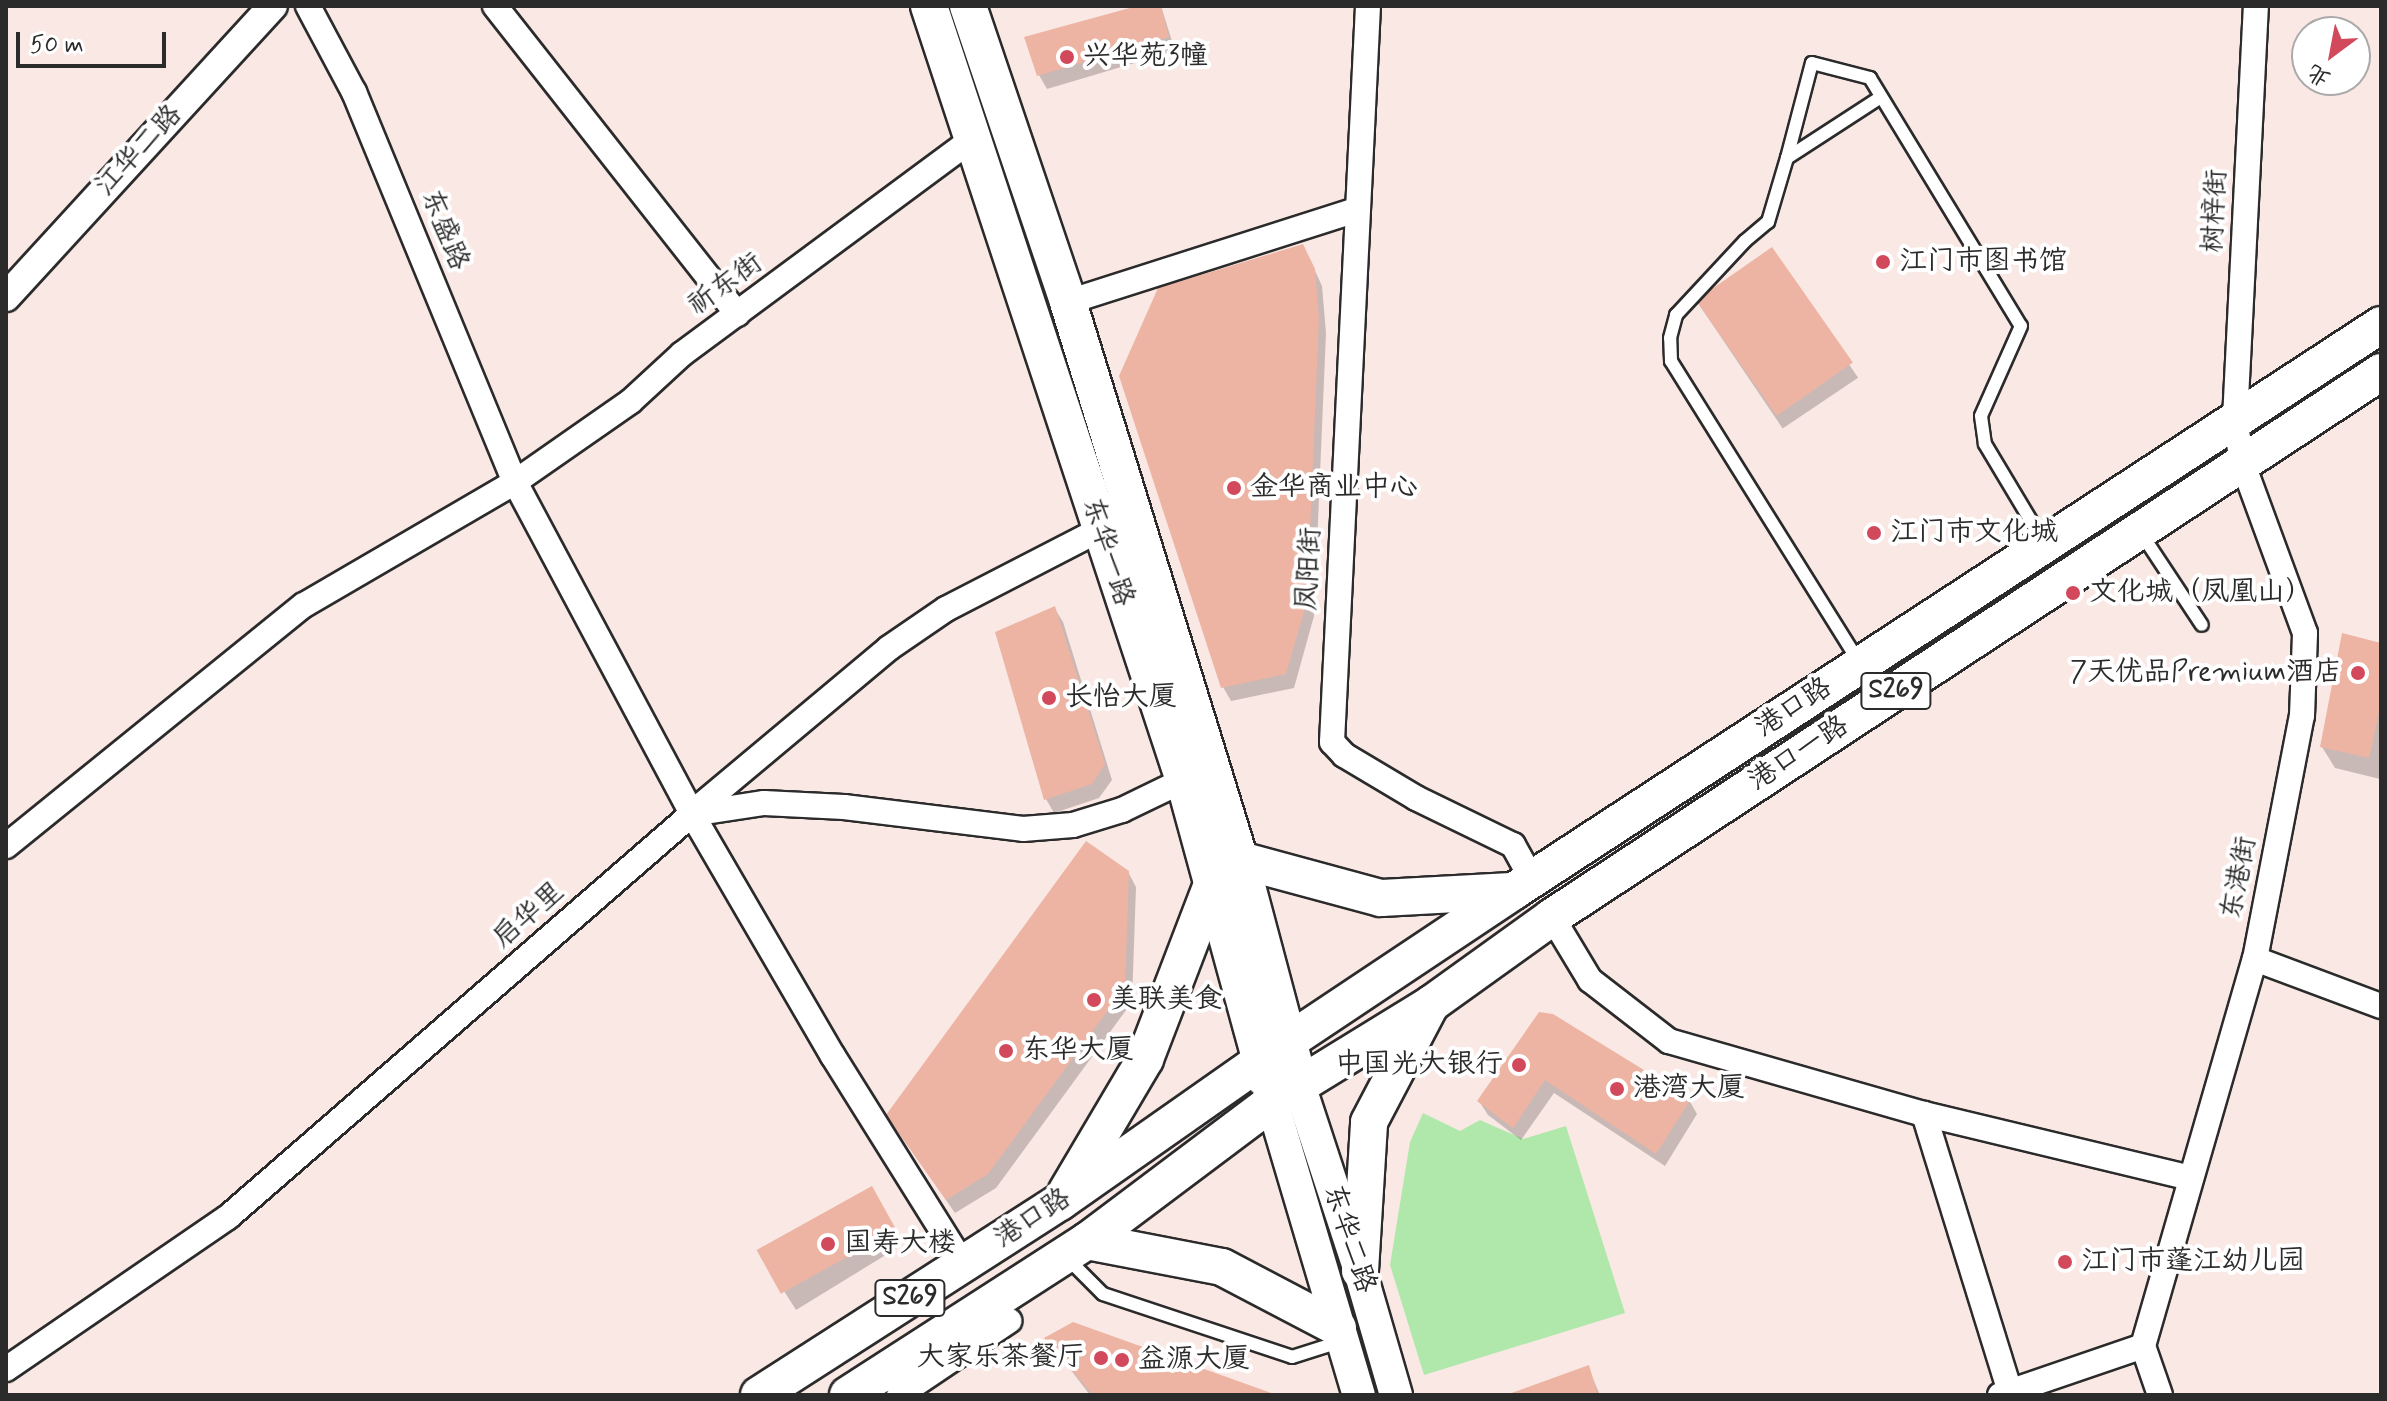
<!DOCTYPE html>
<html>
<head>
<meta charset="utf-8">
<style>
  body { margin:0 }
  #map { position:relative; width:2387px; height:1401px; overflow:hidden; background:#fae8e4; font-family:Mynerve,"LXGW WenKai TC",sans-serif }
  div>[style] { position:absolute }
  [style*='--x'] { left:calc(var(--x)*1px); top:calc(var(--y)*1px); width:calc(var(--w)*1px); rotate:calc(var(--a)*1deg) }
  .green>* { inset:0; background:#b0e8ab }
  .shadow>* { inset:0; background:#0003; transform-origin:0 0 }
  .building>* { inset:0; background:#edb4a4; transform-origin:0 0 }
  .roads { filter:drop-shadow(2px 0 #2b2b2b) drop-shadow(-2px 0 #2b2b2b) drop-shadow(0 2px #2b2b2b) drop-shadow(0 -2px #2b2b2b) }
  .service>* { height:12px; margin:-6px; padding:0 6px; transform-origin:6px; border-radius:6px; background:#fff }
  .minor>* { height:24px; margin:-12px; padding:0 12px; transform-origin:12px; border-radius:12px; background:#fff }
  .tertiary>* { height:28px; margin:-14px; padding:0 14px; transform-origin:14px; border-radius:14px; background:#fff }
  .secondary>* { height:32px; margin:-16px; padding:0 16px; transform-origin:16px; border-radius:16px; background:#fff }
  .primary>* { height:36px; margin:-18px; padding:0 18px; transform-origin:18px; border-radius:18px; background:#fff }
  .dots>* { width:22px; height:22px; translate:-50% -50%; box-sizing:border-box; border:4px solid #fff; border-radius:50% }
  span { translate:-50% -50%; white-space:nowrap; text-align:center; line-height:1.15; -webkit-text-stroke:8px #fff; paint-order:stroke }
  .shield-label span { padding:2px 6px; background:#fff; border:2px solid; border-radius:6px; -webkit-text-stroke-width:0 }
  .shield-label { font-size:26px; color:#2b2b2b; font-weight:700 }
  .poi-label { font-size:28px; color:#2b2b2b }
  .left { translate:0 -50%; text-align:left }
  .right { translate:-100% -50%; text-align:right }
  .street-label { font-size:28px; color:#2b2b2b }
  .frame { position:absolute; inset:0; border:8px solid #2b2b2b; pointer-events:none }
  .north { position:absolute; left:2291px; top:16px; width:80px; height:80px; box-sizing:border-box; background:#fff; border:2px solid #aaa; border-radius:50%; rotate:212deg; font-size:22px; font-weight:700; line-height:32px; text-align:center; color:#2b2b2b }
  .north::after { content:''; display:block; margin:auto; width:28px; height:36px; background:#d1495b; clip-path:polygon(50% 0,100% 100%,50% 72%,0 100%) }
  .scale { position:absolute; left:16px; top:32px; width:150px; height:36px; box-sizing:border-box; border:4px solid #2b2b2b; border-top:0; padding-left:10px; font-size:24px; line-height:28px; white-space:nowrap; color:#2b2b2b; -webkit-text-stroke:6px #fff; paint-order:stroke }
</style>
</head>
<body>
<div id="map">
  <div class="green">
    <i style="clip-path:polygon(1423px 1113px,1460px 1131px,1480px 1120px,1523px 1139px,1566px 1126px,1625px 1313px,1424px 1375px,1390px 1265px,1410px 1142px)"></i>
  </div>
  <div class="shadow">
    <i style="clip-path:polygon(1144px 6px,1161px 6px,1175px 51px,1047px 89px,1039px 75px)"></i>
    <i style="left:1772px;top:250px;width:154px;height:91px;rotate:56deg"></i>
    <i style="clip-path:polygon(1310px 260px,1322px 286px,1326px 333px,1314px 616px,1294px 688px,1231px 701px,1223px 687px)"></i>
    <i style="clip-path:polygon(1055px 609px,1063px 622px,1112px 780px,1099px 798px,1054px 813px,1046px 799px)"></i>
    <i style="clip-path:polygon(2381px 645px,2381px 776px,2380px 779px,2335px 768px,2322px 747px)"></i>
    <i style="clip-path:polygon(1128px 872px,1136px 887px,1132px 1002px,996px 1188px,955px 1213px,897px 1130px)"></i>
    <i style="clip-path:polygon(1540px 1014px,1689px 1100px,1697px 1114px,1665px 1166px,1554px 1093px,1521px 1140px,1488px 1115px,1479px 1101px)"></i>
    <i style="clip-path:polygon(871px 1189px,902px 1245px,796px 1310px,772px 1272px)"></i>
    <i style="clip-path:polygon(1047px 1339px,1272px 1395px,1090px 1395px)"></i>
    <i style="clip-path:polygon(1588px 1367px,1600px 1395px,1511px 1395px)"></i>
  </div>
  <div class="building">
    <i style="clip-path:polygon(1137px 6px,1161px 6px,1169px 37px,1037px 76px,1024px 37px)"></i>
    <i style="clip-path:polygon(1303px 244px,1315px 269px,1319px 318px,1307px 601px,1286px 674px,1221px 688px,1119px 376px,1158px 288px)"></i>
    <i style="left:1772px;top:247px;width:141px;height:93px;rotate:55deg"></i>
    <i style="clip-path:polygon(1055px 606px,1105px 764px,1092px 784px,1044px 800px,995px 632px)"></i>
    <i style="clip-path:polygon(2342px 633px,2381px 643px,2381px 704px,2369px 758px,2320px 747px)"></i>
    <i style="clip-path:polygon(1086px 841px,1129px 871px,1125px 987px,988px 1174px,946px 1200px,886px 1115px)"></i>
    <i style="clip-path:polygon(1539px 1012px,1553px 1014px,1691px 1099px,1656px 1154px,1545px 1080px,1513px 1128px,1477px 1101px)"></i>
    <i style="left:872px;top:1186px;width:50px;height:132px;rotate:61deg"></i>
    <i style="clip-path:polygon(1073px 1322px,1277px 1395px,1093px 1395px,1044px 1338px)"></i>
    <i style="clip-path:polygon(1589px 1365px,1598px 1395px,1506px 1395px)"></i>
  </div>
  <div class="roads">
    <div class="service">
      <i style="--x:1787;--y:158;--w:98;--a:-75.3"></i>
      <i style="--x:1812;--y:63;--w:60;--a:14.5"></i>
      <i style="--x:1870;--y:78;--w:290;--a:58.7"></i>
      <i style="--x:2021;--y:326;--w:98;--a:114"></i>
      <i style="--x:1981;--y:416;--w:28;--a:82"></i>
      <i style="--x:1985;--y:444;--w:113;--a:59.1"></i>
      <i style="--x:2141;--y:533;--w:110;--a:56.5"></i>
      <i style="--x:1859;--y:662;--w:355;--a:-122"></i>
      <i style="--x:1671;--y:361;--w:23;--a:-92"></i>
      <i style="--x:1670;--y:338;--w:24;--a:-75"></i>
      <i style="--x:1676;--y:315;--w:101;--a:-47"></i>
      <i style="--x:1745;--y:241;--w:30;--a:-40"></i>
      <i style="--x:1768;--y:222;--w:67;--a:-73.5"></i>
      <i style="--x:1787;--y:158;--w:112;--a:-33"></i>
      <i style="--x:1068;--y:1259;--w:49;--a:45"></i>
      <i style="--x:1103;--y:1294;--w:199;--a:18.4"></i>
      <i style="--x:1292;--y:1357;--w:52;--a:-17.7"></i>
    </div>
    <div class="minor">
      <i style="--x:308;--y:6;--w:98;--a:61.9"></i>
      <i style="--x:354;--y:92;--w:422;--a:67.6"></i>
      <i style="--x:515;--y:482;--w:376;--a:61.9"></i>
      <i style="--x:692;--y:814;--w:280;--a:59.8"></i>
      <i style="--x:833;--y:1056;--w:245;--a:58"></i>
      <i style="--x:495;--y:6;--w:392;--a:51.8"></i>
      <i style="--x:1368;--y:6;--w:737;--a:92.8"></i>
      <i style="--x:1332;--y:742;--w:18;--a:47"></i>
      <i style="--x:1344;--y:755;--w:84;--a:30.8"></i>
      <i style="--x:1416;--y:798;--w:108;--a:25.9"></i>
      <i style="--x:1513;--y:845;--w:39;--a:61"></i>
      <i style="--x:1068;--y:302;--w:302;--a:-17.7"></i>
      <i style="--x:693;--y:812;--w:256;--a:-39.9"></i>
      <i style="--x:889;--y:648;--w:69;--a:-34.4"></i>
      <i style="--x:946;--y:609;--w:172;--a:-27.3"></i>
      <i style="--x:6;--y:846;--w:383;--a:-39"></i>
      <i style="--x:304;--y:605;--w:244;--a:-30.2"></i>
      <i style="--x:515;--y:482;--w:141;--a:-34.9"></i>
      <i style="--x:631;--y:401;--w:69;--a:-42.7"></i>
      <i style="--x:682;--y:354;--w:363;--a:-36.5"></i>
      <i style="--x:1552;--y:917;--w:74;--a:58.9"></i>
      <i style="--x:1590;--y:980;--w:100;--a:37.7"></i>
      <i style="--x:1669;--y:1041;--w:265;--a:16"></i>
      <i style="--x:1924;--y:1114;--w:274;--a:13.5"></i>
      <i style="--x:2255;--y:959;--w:134;--a:20.5"></i>
      <i style="--x:1924;--y:1114;--w:294;--a:72.8"></i>
      <i style="--x:6;--y:1369;--w:269;--a:-34.4"></i>
      <i style="--x:228;--y:1217;--w:615;--a:-40.98"></i>
      <i style="--x:692;--y:814;--w:73;--a:-8.7"></i>
      <i style="--x:764;--y:803;--w:80;--a:2.9"></i>
      <i style="--x:844;--y:807;--w:180;--a:7"></i>
      <i style="--x:1023;--y:829;--w:50;--a:-4.6"></i>
      <i style="--x:1073;--y:825;--w:51;--a:-17"></i>
      <i style="--x:1122;--y:810;--w:69;--a:-25.8"></i>
      <i style="--x:899;--y:1395;--w:133;--a:-33.9"></i>
      <i style="--x:2000;--y:1395;--w:151;--a:-18.9"></i>
      <i style="--x:2160;--y:1395;--w:52;--a:-109.1"></i>
      <i style="--x:2143;--y:1346;--w:403;--a:-73.9"></i>
      <i style="--x:2255;--y:959;--w:248;--a:-79.1"></i>
      <i style="--x:2302;--y:716;--w:83;--a:-87.9"></i>
      <i style="--x:2305;--y:633;--w:182;--a:-110.2"></i>
      <i style="--x:2242;--y:462;--w:44;--a:-99.2"></i>
      <i style="--x:2235;--y:419;--w:414;--a:-87.1"></i>
    </div>
    <div class="tertiary">
      <i style="--x:6;--y:297;--w:395;--a:-47.5"></i>
    </div>
    <div class="secondary">
      <i style="--x:1299;--y:1085;--w:196;--a:71.8"></i>
      <i style="--x:1360;--y:1271;--w:129;--a:73.8"></i>
      <i style="--x:1272;--y:1102;--w:306;--a:73.5"></i>
    </div>
    <div class="primary">
      <i style="--x:929;--y:6;--w:815;--a:71.77"></i>
      <i style="--x:1184;--y:780;--w:311;--a:74.7"></i>
      <i style="--x:968;--y:6;--w:312;--a:71.3"></i>
      <i style="--x:1068;--y:302;--w:584;--a:72.87"></i>
      <i style="--x:1240;--y:860;--w:210;--a:75.1"></i>
      <i style="--x:1240;--y:860;--w:146;--a:15.1"></i>
      <i style="--x:1381;--y:898;--w:131;--a:-3.1"></i>
      <i style="--x:1067;--y:1191;--w:153;--a:-59.4"></i>
      <i style="--x:1145;--y:1059;--w:190;--a:-69"></i>
      <i style="--x:1087;--y:1241;--w:137;--a:10.9"></i>
      <i style="--x:1222;--y:1267;--w:131;--a:27.7"></i>
      <i style="--x:1360;--y:1271;--w:149;--a:-86.5"></i>
      <i style="--x:1369;--y:1122;--w:133;--a:-62.3"></i>
      <i style="--x:759;--y:1395;--w:358;--a:-32.7"></i>
      <i style="--x:1060;--y:1202;--w:280;--a:-35.1"></i>
      <i style="--x:1289;--y:1041;--w:270;--a:-33.7"></i>
      <i style="--x:1514;--y:891;--w:1035;--a:-33.14"></i>
      <i style="--x:848;--y:1395;--w:284;--a:-32.8"></i>
      <i style="--x:1087;--y:1241;--w:231;--a:-36.9"></i>
      <i style="--x:1272;--y:1102;--w:187;--a:-31.6"></i>
      <i style="--x:1431;--y:1004;--w:149;--a:-35.7"></i>
      <i style="--x:1552;--y:917;--w:992;--a:-33.32"></i>
    </div>
  </div>
  <div class="dots">
    <i style="left:1067px;top:57px;background:#d1495b"></i>
    <i style="left:1883px;top:262px;background:#d1495b"></i>
    <i style="left:1234px;top:488px;background:#d1495b"></i>
    <i style="left:1874px;top:533px;background:#d1495b"></i>
    <i style="left:2073px;top:593px;background:#d1495b"></i>
    <i style="left:2358px;top:673px;background:#d1495b"></i>
    <i style="left:1049px;top:698px;background:#d1495b"></i>
    <i style="left:1094px;top:1000px;background:#d1495b"></i>
    <i style="left:1006px;top:1051px;background:#d1495b"></i>
    <i style="left:1519px;top:1065px;background:#d1495b"></i>
    <i style="left:1617px;top:1089px;background:#d1495b"></i>
    <i style="left:828px;top:1244px;background:#d1495b"></i>
    <i style="left:2065px;top:1262px;background:#d1495b"></i>
    <i style="left:1101px;top:1358px;background:#d1495b"></i>
    <i style="left:1122px;top:1360px;background:#d1495b"></i>
  </div>
  <div class="shield-label">
    <span style="left:1896px;top:691px">S269</span>
    <span style="left:910px;top:1298px">S269</span>
  </div>
  <div class="poi-label">
    <span class="left" style="left:1083px;top:57px">兴华苑3幢</span>
    <span class="left" style="left:1899px;top:262px">江门市图书馆</span>
    <span class="left" style="left:1250px;top:488px">金华商业中心</span>
    <span class="left" style="left:1890px;top:533px">江门市文化城</span>
    <span class="left" style="left:2089px;top:593px">文化城（凤凰山）</span>
    <span class="right" style="left:2342px;top:673px">7天优品Premium酒店</span>
    <span class="left" style="left:1065px;top:698px">长怡大厦</span>
    <span class="left" style="left:1110px;top:1000px">美联美食</span>
    <span class="left" style="left:1022px;top:1051px">东华大厦</span>
    <span class="right" style="left:1503px;top:1065px">中国光大银行</span>
    <span class="left" style="left:1633px;top:1089px">港湾大厦</span>
    <span class="left" style="left:844px;top:1244px">国寿大楼</span>
    <span class="left" style="left:2081px;top:1262px">江门市蓬江幼儿园</span>
    <span class="right" style="left:1085px;top:1358px">大家乐茶餐厅</span>
    <span class="left" style="left:1138px;top:1360px">益源大厦</span>
  </div>
  <div class="street-label">
    <span style="left:139px;top:151px;rotate:-47deg">江华二路</span>
    <span style="left:2216px;top:211px;rotate:-87deg">树梓街</span>
    <span style="left:444px;top:230px;rotate:68deg">东盛路</span>
    <span style="left:726px;top:285px;rotate:-36deg">祈东街</span>
    <span style="left:1107px;top:552px;rotate:72deg">东华一路</span>
    <span style="left:1310px;top:569px;rotate:-87deg">凤阳街</span>
    <span style="left:1794px;top:708px;rotate:-33deg">港口路</span>
    <span style="left:1799px;top:754px;rotate:-33deg">港口一路</span>
    <span style="left:2240px;top:878px;rotate:-79deg">东港街</span>
    <span style="left:529px;top:916px;rotate:-41deg">启华里</span>
    <span style="left:1033px;top:1219px;rotate:-33deg">港口路</span>
    <span style="left:1349px;top:1239px;rotate:72deg">东华二路</span>
  </div>
  <div class="frame"></div>
  <div class="north">北</div>
  <div class="scale">50 m</div>
</div>
</body>
</html>
